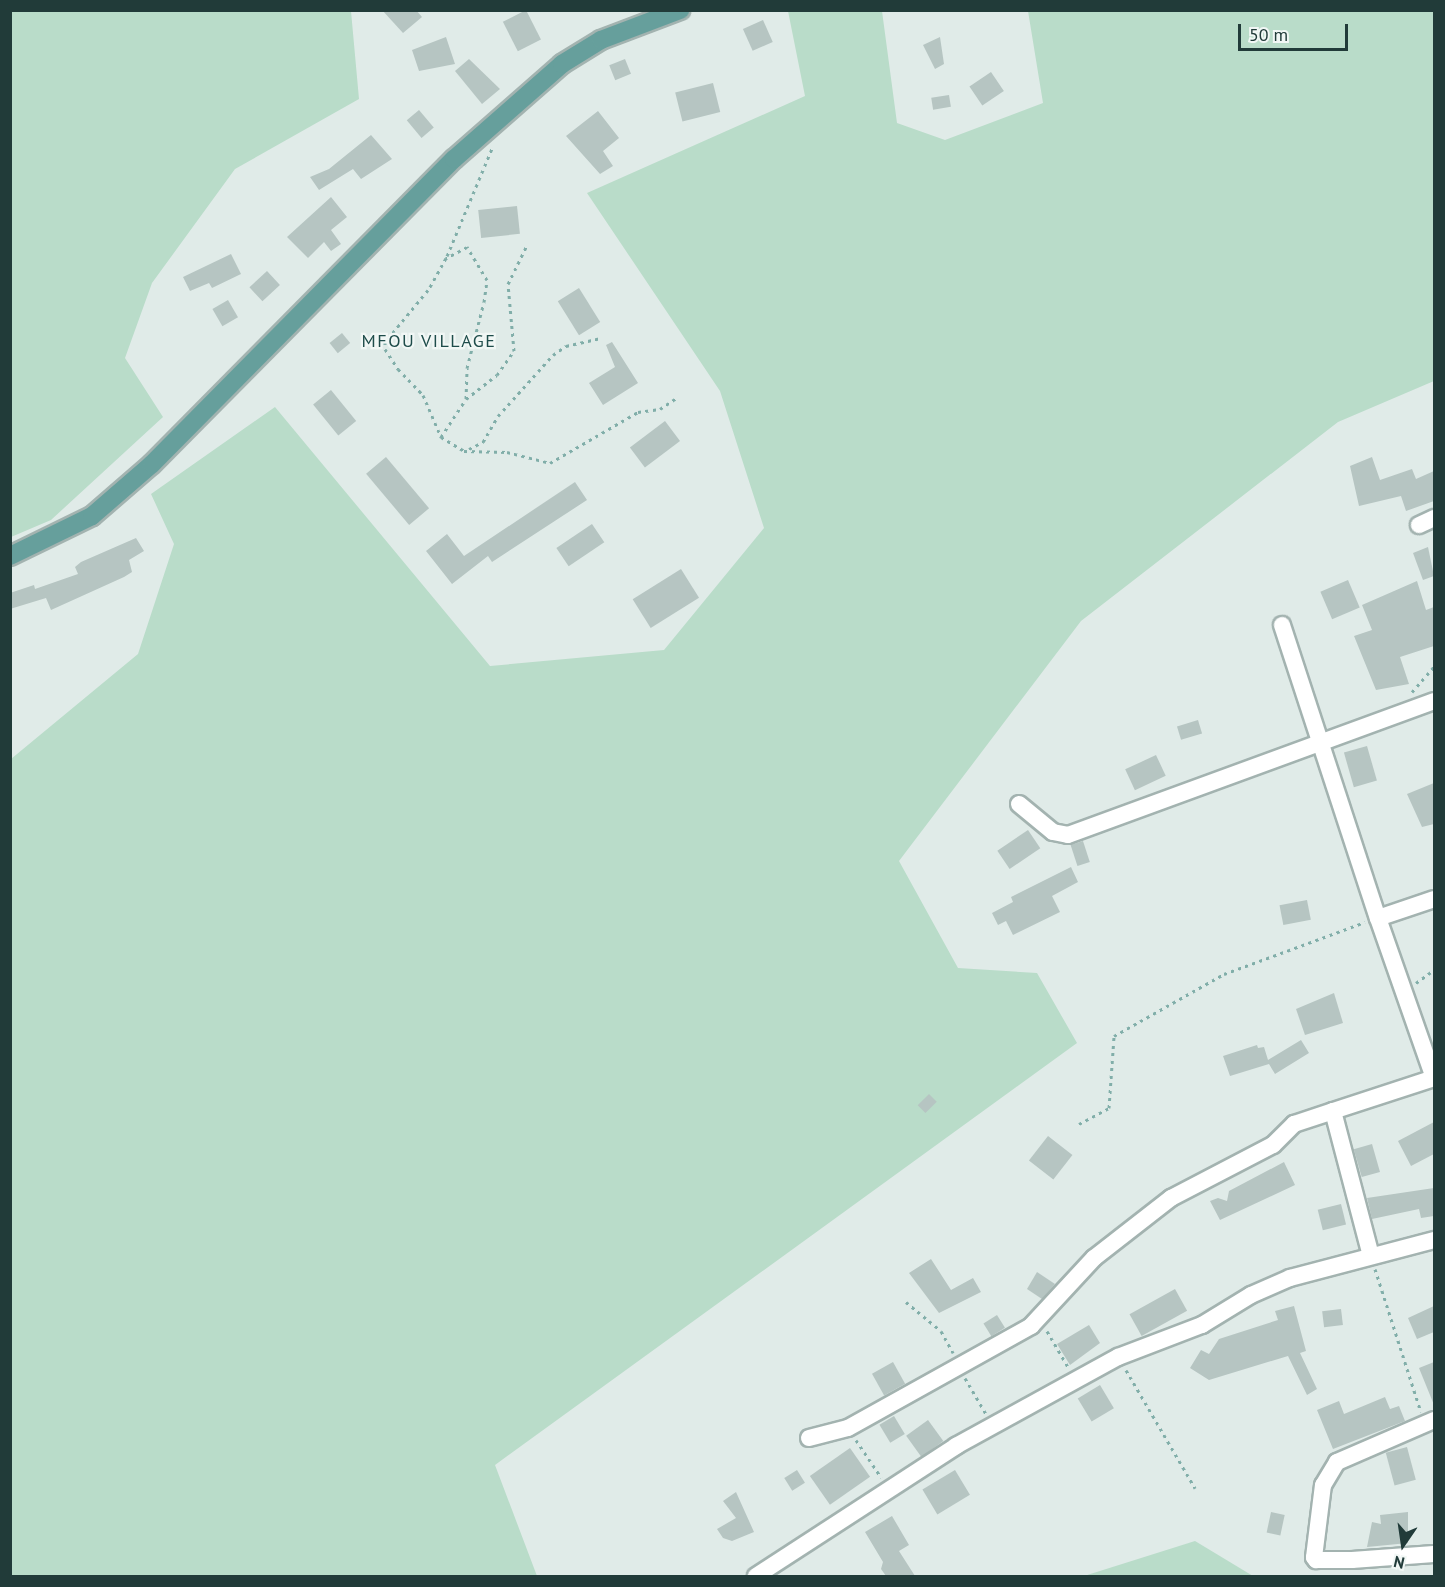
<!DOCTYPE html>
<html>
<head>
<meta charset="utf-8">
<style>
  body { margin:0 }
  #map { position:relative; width:1445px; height:1587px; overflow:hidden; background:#e0ebe8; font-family:"PT Sans",sans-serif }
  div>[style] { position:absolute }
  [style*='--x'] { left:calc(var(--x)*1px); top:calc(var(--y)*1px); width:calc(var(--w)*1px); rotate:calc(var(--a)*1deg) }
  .green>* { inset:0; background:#b9dcc9 }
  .building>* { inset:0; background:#b6c5c2; transform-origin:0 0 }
  .path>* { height:3px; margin-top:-1.5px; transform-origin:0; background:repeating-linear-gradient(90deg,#81aea9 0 3px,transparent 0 7.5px) }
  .roads { filter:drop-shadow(2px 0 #a3b3b0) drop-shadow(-2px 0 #a3b3b0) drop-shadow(0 2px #a3b3b0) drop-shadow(0 -2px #a3b3b0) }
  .minor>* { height:16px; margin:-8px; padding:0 8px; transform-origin:8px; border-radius:8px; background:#fff }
  .major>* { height:18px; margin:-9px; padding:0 9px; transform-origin:9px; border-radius:9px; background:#669f9c }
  span { translate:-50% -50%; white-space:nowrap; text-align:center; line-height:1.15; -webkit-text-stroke:4.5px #f1f7f5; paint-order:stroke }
  .quarter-label { font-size:18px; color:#1e4c4a; letter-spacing:1.5px }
  .frame { position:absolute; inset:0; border:12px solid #213b39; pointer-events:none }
  .north { position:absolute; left:1373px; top:1515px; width:60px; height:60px; -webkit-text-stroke:4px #f1f7f5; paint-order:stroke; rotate:193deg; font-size:16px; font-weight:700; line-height:24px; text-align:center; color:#213b39 }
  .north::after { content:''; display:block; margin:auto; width:21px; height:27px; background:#213b39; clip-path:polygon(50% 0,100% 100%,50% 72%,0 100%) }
  .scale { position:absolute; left:1238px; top:24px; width:110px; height:27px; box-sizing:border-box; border:3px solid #213b39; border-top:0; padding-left:8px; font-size:18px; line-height:21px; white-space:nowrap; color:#213b39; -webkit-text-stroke:4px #f1f7f5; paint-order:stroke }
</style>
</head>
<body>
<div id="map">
  <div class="green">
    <i style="clip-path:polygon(11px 10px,351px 11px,359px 99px,235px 169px,152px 283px,125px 358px,163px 417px,51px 520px,11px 537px)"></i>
    <i style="clip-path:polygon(788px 11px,882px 11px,897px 123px,945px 140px,1043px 103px,1028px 11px,1434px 11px,1434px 381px,1338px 422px,1081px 621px,899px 861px,958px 968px,1037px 973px,1077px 1043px,495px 1465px,537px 1576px,11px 1576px,11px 759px,138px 654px,174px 544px,151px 494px,275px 407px,490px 666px,664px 650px,764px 528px,720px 391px,587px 193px,805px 96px)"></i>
    <i style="clip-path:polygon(1195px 1541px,1253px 1576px,1084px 1576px)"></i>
  </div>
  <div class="building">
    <i style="clip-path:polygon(382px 10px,416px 10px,422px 17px,403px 33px)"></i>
    <i style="left:526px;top:10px;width:33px;height:26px;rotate:63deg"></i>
    <i style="left:763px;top:20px;width:24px;height:22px;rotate:66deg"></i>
    <i style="clip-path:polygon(446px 37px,455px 64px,419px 71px,412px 50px)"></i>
    <i style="clip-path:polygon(940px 37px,944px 64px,935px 69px,923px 45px)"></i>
    <i style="clip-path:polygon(469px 59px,500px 89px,482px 104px,455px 71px)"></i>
    <i style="left:625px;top:59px;width:16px;height:17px;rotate:68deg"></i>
    <i style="left:991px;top:72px;width:23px;height:26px;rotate:56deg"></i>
    <i style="left:713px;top:83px;width:30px;height:39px;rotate:76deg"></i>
    <i style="left:949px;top:95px;width:12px;height:18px;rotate:81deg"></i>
    <i style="left:419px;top:110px;width:23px;height:16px;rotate:50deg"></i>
    <i style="clip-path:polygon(598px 111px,619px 138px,603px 151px,613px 166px,600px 174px,566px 136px)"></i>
    <i style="clip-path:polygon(371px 135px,392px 159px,361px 179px,353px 169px,319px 190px,310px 177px,329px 169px)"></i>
    <i style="clip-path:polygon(331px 197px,347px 217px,331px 230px,341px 244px,331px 251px,324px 242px,308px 258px,287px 237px)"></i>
    <i style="left:517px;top:206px;width:28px;height:39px;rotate:84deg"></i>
    <i style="clip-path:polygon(231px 254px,241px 274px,212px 288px,209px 283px,190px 291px,183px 277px)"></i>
    <i style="left:267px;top:271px;width:19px;height:24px;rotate:47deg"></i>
    <i style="left:579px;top:288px;width:40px;height:25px;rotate:58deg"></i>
    <i style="left:228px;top:300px;width:20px;height:18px;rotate:60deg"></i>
    <i style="left:342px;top:333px;width:13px;height:16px;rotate:51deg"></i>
    <i style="clip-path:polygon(612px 342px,638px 383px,603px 405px,589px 383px,615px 367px,606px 345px)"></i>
    <i style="left:331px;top:390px;width:40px;height:23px;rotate:51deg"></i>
    <i style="left:665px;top:421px;width:25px;height:44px;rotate:53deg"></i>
    <i style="left:386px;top:457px;width:67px;height:26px;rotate:50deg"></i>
    <i style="clip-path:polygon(1372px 457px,1380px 480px,1412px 469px,1416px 479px,1434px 471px,1434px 501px,1406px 511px,1401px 496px,1359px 506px,1350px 466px)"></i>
    <i style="clip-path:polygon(575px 482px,587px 500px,492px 562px,488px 556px,452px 584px,426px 551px,447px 534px,464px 556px)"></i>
    <i style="left:592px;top:524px;width:22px;height:43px;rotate:56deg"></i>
    <i style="clip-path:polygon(136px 538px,144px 551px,129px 560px,132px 572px,124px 577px,51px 610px,46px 598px,10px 609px,10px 593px,34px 585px,35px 589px,78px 574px,75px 567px,81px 562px)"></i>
    <i style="clip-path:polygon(1428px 547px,1434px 576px,1423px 580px,1413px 553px)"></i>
    <i style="left:681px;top:569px;width:34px;height:57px;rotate:58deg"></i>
    <i style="left:1348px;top:580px;width:30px;height:30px;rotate:67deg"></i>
    <i style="clip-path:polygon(1417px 581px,1426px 610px,1434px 607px,1434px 646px,1400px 657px,1409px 684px,1376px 690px,1354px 636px,1372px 630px,1362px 605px)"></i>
    <i style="left:1198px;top:720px;width:14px;height:22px;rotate:73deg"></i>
    <i style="left:1367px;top:746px;width:36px;height:24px;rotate:74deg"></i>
    <i style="left:1156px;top:755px;width:23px;height:34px;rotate:65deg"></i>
    <i style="clip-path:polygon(1434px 783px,1434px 824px,1422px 827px,1407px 794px)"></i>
    <i style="left:1028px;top:830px;width:22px;height:37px;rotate:56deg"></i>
    <i style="left:1083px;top:841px;width:22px;height:13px;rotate:72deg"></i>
    <i style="clip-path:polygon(1071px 867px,1078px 882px,1052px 896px,1060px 912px,1013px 935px,1006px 921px,998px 925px,992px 913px,1013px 902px,1011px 897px)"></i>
    <i style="left:1307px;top:900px;width:20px;height:28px;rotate:79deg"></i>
    <i style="clip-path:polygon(1334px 993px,1343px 1023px,1305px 1035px,1296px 1009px)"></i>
    <i style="clip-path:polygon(1301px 1040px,1309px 1053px,1275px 1074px,1269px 1064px,1230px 1076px,1223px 1056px,1257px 1045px,1258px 1048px,1264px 1047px,1268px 1060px)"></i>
    <i style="left:929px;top:1094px;width:11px;height:16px;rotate:45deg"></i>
    <i style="clip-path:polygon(1434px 1122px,1434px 1154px,1411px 1166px,1398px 1141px)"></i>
    <i style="left:1048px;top:1136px;width:31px;height:31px;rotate:38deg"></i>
    <i style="left:1372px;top:1144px;width:29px;height:19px;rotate:74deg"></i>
    <i style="clip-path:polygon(1284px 1162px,1295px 1185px,1220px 1220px,1210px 1201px,1218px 1198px,1227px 1201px,1229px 1191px)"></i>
    <i style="clip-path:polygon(1434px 1188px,1434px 1216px,1421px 1218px,1419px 1209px,1372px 1219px,1367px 1198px)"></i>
    <i style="left:1341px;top:1204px;width:21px;height:24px;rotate:76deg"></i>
    <i style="clip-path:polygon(931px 1259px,951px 1290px,973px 1278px,981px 1292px,939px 1313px,909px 1273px)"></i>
    <i style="clip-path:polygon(1037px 1272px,1055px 1284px,1042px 1299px,1027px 1289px)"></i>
    <i style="left:1175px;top:1289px;width:25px;height:52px;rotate:61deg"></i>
    <i style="clip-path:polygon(1294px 1306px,1306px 1351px,1300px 1353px,1317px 1389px,1307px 1395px,1288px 1356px,1209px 1380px,1190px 1368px,1201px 1350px,1209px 1354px,1219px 1339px,1278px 1320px,1275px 1311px)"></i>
    <i style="clip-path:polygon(1434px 1306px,1434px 1332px,1417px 1339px,1408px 1318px)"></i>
    <i style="left:1341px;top:1309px;width:16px;height:19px;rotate:83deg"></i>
    <i style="left:997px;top:1315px;width:15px;height:16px;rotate:58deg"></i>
    <i style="clip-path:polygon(1089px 1325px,1100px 1343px,1070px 1365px,1057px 1344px)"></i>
    <i style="left:893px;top:1362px;width:25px;height:24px;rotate:61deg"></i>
    <i style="clip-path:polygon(1434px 1362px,1434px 1405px,1419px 1368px)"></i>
    <i style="left:1100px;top:1385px;width:27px;height:26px;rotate:59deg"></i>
    <i style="clip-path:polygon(1385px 1397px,1390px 1409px,1399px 1406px,1405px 1421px,1333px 1449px,1317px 1410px,1339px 1401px,1344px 1414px)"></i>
    <i style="left:894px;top:1416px;width:21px;height:17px;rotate:59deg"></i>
    <i style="left:928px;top:1420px;width:26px;height:27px;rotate:54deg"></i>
    <i style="left:1407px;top:1447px;width:34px;height:22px;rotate:75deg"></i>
    <i style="left:850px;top:1448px;width:35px;height:49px;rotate:55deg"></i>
    <i style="left:797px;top:1470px;width:15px;height:15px;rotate:58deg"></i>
    <i style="left:955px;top:1470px;width:29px;height:38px;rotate:59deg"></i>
    <i style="clip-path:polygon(736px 1492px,754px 1532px,732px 1541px,723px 1538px,717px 1529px,736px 1518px,723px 1501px)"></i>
    <i style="left:1271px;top:1512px;width:14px;height:21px;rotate:12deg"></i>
    <i style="clip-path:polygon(1408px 1512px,1408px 1543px,1367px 1547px,1372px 1522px,1381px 1524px,1380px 1515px)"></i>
    <i style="clip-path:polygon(892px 1516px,909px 1545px,899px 1551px,915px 1576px,886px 1576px,881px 1569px,883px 1562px,865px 1532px)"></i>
  </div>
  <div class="path">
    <i style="--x:447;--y:256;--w:119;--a:-67.3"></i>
    <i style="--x:466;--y:399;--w:39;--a:-38"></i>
    <i style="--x:497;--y:375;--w:29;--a:-55"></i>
    <i style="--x:514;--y:351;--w:67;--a:-95.1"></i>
    <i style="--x:508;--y:284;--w:43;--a:-64"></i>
    <i style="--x:441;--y:437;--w:45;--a:-56.7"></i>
    <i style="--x:466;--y:399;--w:31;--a:-88"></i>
    <i style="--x:467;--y:368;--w:68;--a:-75.6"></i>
    <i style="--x:484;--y:302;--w:22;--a:-82"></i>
    <i style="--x:487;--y:280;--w:39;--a:-121"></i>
    <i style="--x:467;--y:247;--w:24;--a:152"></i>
    <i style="--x:446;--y:258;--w:37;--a:119"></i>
    <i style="--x:428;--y:290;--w:67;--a:129.6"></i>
    <i style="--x:385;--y:342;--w:7;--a:90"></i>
    <i style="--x:385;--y:349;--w:24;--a:57"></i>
    <i style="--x:398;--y:369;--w:36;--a:46"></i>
    <i style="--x:423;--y:395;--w:46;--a:66.8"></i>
    <i style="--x:441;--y:437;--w:27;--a:31"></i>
    <i style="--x:464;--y:451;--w:43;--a:1.3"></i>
    <i style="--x:507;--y:452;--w:44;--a:14.3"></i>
    <i style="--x:550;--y:463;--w:102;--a:-30.1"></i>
    <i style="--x:638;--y:412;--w:22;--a:-8"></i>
    <i style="--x:660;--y:409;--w:22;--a:-34"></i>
    <i style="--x:469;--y:449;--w:16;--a:-27"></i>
    <i style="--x:483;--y:442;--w:30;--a:-60"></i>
    <i style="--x:498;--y:416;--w:82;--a:-48"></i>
    <i style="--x:553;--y:355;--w:16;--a:-35"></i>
    <i style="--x:566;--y:346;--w:37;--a:-13"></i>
    <i style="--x:1412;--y:692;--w:33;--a:-49"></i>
    <i style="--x:1416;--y:983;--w:22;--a:-36"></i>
    <i style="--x:1079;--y:1124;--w:34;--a:-28"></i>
    <i style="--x:1109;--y:1108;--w:72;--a:-86"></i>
    <i style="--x:1114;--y:1036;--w:126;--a:-29.4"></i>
    <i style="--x:1224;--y:974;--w:150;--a:-20.2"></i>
    <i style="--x:1375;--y:1269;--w:150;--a:72.2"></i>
    <i style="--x:906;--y:1302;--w:45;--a:39.6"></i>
    <i style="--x:941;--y:1331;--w:25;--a:61"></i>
    <i style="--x:1047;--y:1331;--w:42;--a:59.7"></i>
    <i style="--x:1126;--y:1370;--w:137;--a:59.7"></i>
    <i style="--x:965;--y:1378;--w:42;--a:59.7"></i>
    <i style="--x:856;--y:1440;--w:45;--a:56"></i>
  </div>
  <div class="roads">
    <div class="minor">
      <i style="--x:1419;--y:525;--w:17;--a:-25"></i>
      <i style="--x:1282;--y:625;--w:308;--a:71.9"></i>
      <i style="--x:1019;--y:804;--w:44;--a:39.5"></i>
      <i style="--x:1053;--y:832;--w:15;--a:11"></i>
      <i style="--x:1068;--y:835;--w:390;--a:-20.1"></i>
      <i style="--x:1434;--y:1078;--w:170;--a:-109.3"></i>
      <i style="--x:1378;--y:918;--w:59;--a:-18.7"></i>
      <i style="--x:1371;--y:1256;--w:150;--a:-104.7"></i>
      <i style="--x:1333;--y:1111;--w:106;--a:-18.1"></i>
      <i style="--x:1434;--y:1420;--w:106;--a:156.6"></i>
      <i style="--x:1337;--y:1462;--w:27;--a:121"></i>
      <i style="--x:1323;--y:1485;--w:73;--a:97.1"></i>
      <i style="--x:1314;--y:1557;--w:4;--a:56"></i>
      <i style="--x:1316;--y:1560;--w:36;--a:0"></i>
      <i style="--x:1352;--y:1560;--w:82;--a:-4.2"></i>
      <i style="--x:809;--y:1438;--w:40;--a:-14.4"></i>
      <i style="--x:848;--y:1428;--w:210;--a:-29.1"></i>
      <i style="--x:1031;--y:1326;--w:93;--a:-47.2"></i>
      <i style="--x:1094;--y:1258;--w:98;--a:-37.9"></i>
      <i style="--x:1171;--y:1198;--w:115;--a:-27.5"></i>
      <i style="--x:1273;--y:1145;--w:30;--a:-45"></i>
      <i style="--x:1294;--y:1124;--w:41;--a:-18.4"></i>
      <i style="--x:756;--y:1576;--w:239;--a:-33"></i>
      <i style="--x:956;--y:1446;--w:185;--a:-28.8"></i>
      <i style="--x:1118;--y:1357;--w:90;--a:-20.9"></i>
      <i style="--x:1202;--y:1325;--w:57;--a:-31.5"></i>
      <i style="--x:1251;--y:1295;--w:43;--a:-23.6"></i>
      <i style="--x:1290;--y:1278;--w:149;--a:-14.8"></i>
    </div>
    <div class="major">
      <i style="--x:10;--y:556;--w:91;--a:-26"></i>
      <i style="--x:92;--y:516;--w:79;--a:-40.9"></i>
      <i style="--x:152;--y:464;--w:429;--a:-45.3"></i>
      <i style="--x:454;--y:159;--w:144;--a:-41.3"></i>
      <i style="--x:562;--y:64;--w:46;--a:-31.6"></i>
      <i style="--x:601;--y:40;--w:85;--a:-20.8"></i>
    </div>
  </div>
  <div class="quarter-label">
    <span style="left:429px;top:341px">MFOU VILLAGE</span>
  </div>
  <div class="frame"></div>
  <div class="north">N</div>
  <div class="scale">50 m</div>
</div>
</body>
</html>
